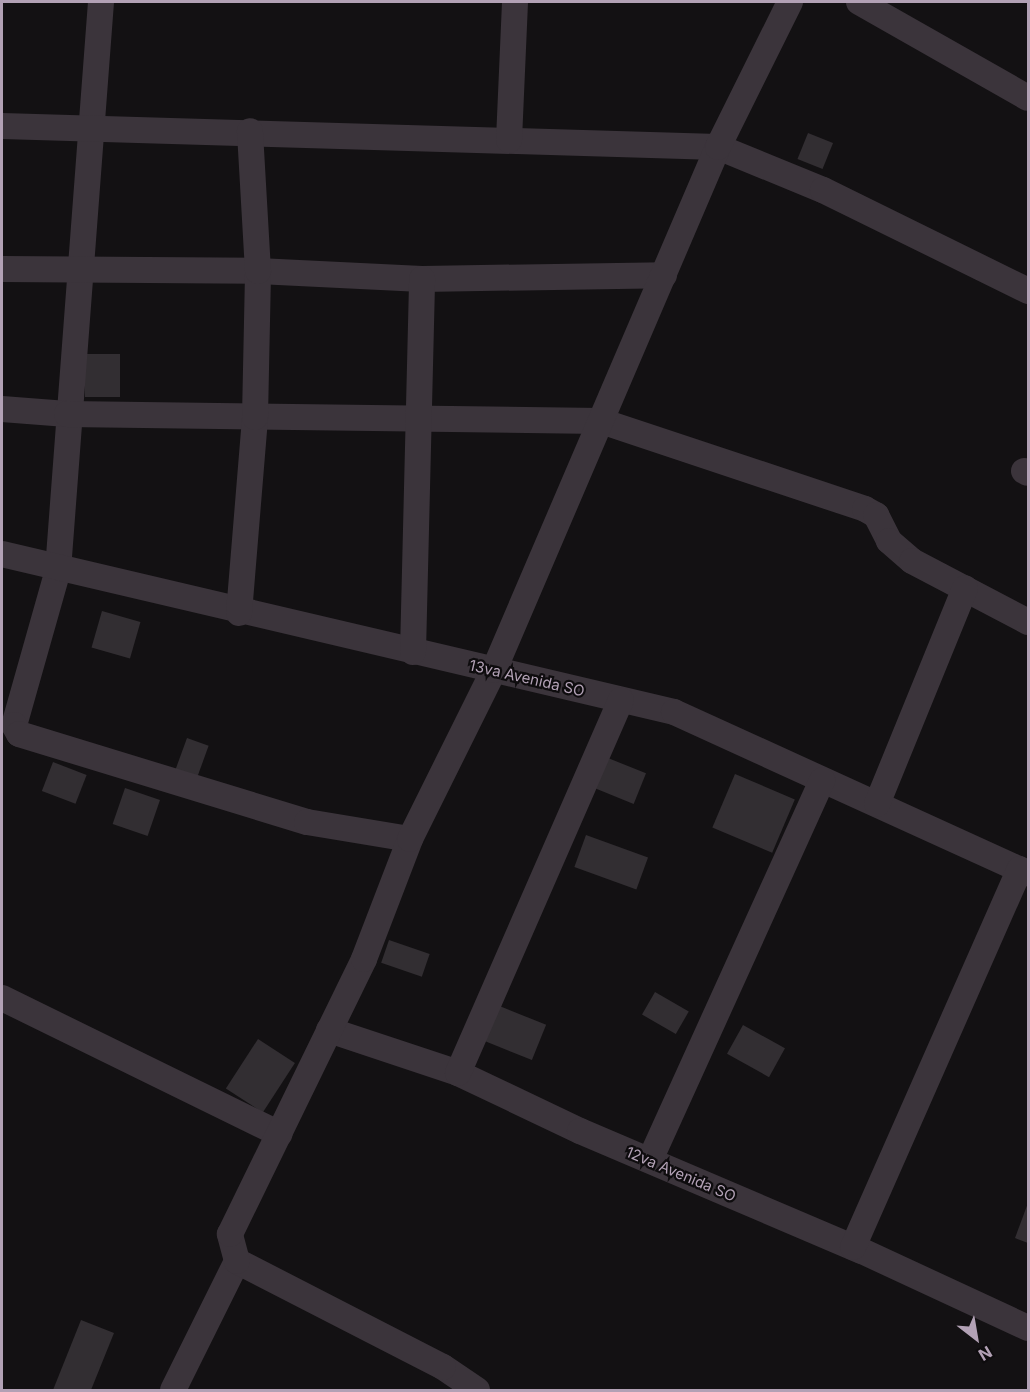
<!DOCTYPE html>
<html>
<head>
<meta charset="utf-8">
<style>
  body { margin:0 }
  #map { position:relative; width:1030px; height:1392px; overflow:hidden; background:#131113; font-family:Inter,sans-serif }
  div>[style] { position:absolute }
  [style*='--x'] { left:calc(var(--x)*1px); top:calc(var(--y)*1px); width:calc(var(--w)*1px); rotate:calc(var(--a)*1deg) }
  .building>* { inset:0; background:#322e32; transform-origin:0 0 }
  .street>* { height:26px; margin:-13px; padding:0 13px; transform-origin:13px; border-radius:13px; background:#3b343b }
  span { translate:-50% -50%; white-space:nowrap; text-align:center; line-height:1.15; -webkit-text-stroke:4.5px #0e0c0e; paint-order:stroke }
  .street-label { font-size:15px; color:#b2a1b5 }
  .frame { position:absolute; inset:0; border:3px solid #b2a1b5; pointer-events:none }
  .north { position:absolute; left:946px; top:1308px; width:60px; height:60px; -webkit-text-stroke:4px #0e0c0e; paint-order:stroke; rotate:149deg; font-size:16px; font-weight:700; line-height:24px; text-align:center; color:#b2a1b5 }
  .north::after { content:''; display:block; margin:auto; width:21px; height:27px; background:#b2a1b5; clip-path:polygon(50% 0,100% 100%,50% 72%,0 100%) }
</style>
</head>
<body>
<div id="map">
  <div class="building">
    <i style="left:808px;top:133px;width:27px;height:28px;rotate:22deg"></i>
    <i style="left:85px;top:354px;width:35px;height:43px"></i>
    <i style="left:102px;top:611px;width:40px;height:38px;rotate:16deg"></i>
    <i style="left:187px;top:738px;width:23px;height:36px;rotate:20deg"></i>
    <i style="left:608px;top:758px;width:41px;height:33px;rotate:22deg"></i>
    <i style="left:53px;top:762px;width:36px;height:31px;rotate:21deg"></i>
    <i style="left:735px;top:774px;width:65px;height:58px;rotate:23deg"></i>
    <i style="left:125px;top:788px;width:37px;height:38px;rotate:19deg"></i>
    <i style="left:586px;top:835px;width:66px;height:34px;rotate:20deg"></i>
    <i style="left:389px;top:940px;width:43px;height:24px;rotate:19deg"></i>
    <i style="left:655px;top:992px;width:39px;height:26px;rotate:30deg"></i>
    <i style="left:497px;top:1005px;width:53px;height:38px;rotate:22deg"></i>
    <i style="left:743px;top:1025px;width:48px;height:33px;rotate:29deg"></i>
    <i style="left:258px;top:1039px;width:44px;height:59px;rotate:33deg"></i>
    <i style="clip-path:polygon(1028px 1203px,1028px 1243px,1015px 1238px)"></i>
    <i style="clip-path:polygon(81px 1320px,114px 1333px,91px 1390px,53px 1390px)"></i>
  </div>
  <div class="street">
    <i style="--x:101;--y:2;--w:570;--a:94.33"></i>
    <i style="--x:58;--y:570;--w:161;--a:105.8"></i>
    <i style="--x:14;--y:725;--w:10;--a:61"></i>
    <i style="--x:19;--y:734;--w:301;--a:17"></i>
    <i style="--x:307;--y:822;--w:104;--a:9.4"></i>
    <i style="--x:859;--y:2;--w:194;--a:29.6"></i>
    <i style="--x:2;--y:126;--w:716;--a:1.68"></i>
    <i style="--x:718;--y:147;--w:113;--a:22.3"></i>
    <i style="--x:823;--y:190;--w:229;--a:26.2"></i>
    <i style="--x:509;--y:140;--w:138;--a:-87.5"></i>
    <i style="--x:2;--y:269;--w:256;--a:0.4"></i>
    <i style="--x:258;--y:271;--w:164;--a:2.8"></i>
    <i style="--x:422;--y:279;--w:242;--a:-0.9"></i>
    <i style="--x:2;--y:409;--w:65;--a:4.4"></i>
    <i style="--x:67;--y:414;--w:534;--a:0.75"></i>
    <i style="--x:601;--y:421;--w:278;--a:18.4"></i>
    <i style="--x:865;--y:509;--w:13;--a:29"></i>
    <i style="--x:876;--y:515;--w:29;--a:63"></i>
    <i style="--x:889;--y:541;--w:30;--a:41"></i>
    <i style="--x:912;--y:561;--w:131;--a:27.7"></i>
    <i style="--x:1024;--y:471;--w:4;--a:27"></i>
    <i style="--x:2;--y:554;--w:690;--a:13.23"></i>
    <i style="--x:674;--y:712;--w:389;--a:24.5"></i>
    <i style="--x:239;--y:613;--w:197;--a:-85.3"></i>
    <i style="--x:255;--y:417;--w:146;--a:-88.8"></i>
    <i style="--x:258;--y:271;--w:140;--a:-93.3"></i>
    <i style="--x:413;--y:652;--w:373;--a:-88.6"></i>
    <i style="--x:877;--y:804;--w:233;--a:-67.8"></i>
    <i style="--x:2;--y:998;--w:309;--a:26.1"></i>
    <i style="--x:329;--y:1030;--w:136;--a:18.4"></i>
    <i style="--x:458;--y:1073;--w:135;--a:25.4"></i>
    <i style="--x:580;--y:1131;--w:306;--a:23.1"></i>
    <i style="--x:862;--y:1251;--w:183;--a:24.9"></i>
    <i style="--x:458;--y:1073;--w:407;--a:-66.4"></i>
    <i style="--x:650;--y:1160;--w:417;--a:-65.6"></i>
    <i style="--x:853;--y:1247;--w:413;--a:-66.2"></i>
    <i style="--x:173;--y:1390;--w:144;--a:-63.6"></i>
    <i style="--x:477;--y:1390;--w:41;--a:-145.9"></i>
    <i style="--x:443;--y:1367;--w:232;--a:-152.8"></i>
    <i style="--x:237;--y:1261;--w:28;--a:-105"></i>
    <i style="--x:230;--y:1234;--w:306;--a:-64"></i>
    <i style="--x:364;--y:959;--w:129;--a:-69"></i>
    <i style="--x:410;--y:839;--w:189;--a:-63.6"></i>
    <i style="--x:494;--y:670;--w:569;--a:-66.81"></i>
    <i style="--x:718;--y:147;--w:162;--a:-63.6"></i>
  </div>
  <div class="street-label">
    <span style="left:527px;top:678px;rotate:13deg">13va Avenida SO</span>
    <span style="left:681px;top:1174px;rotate:23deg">12va Avenida SO</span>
  </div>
  <div class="frame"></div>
  <div class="north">N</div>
</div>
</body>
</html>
